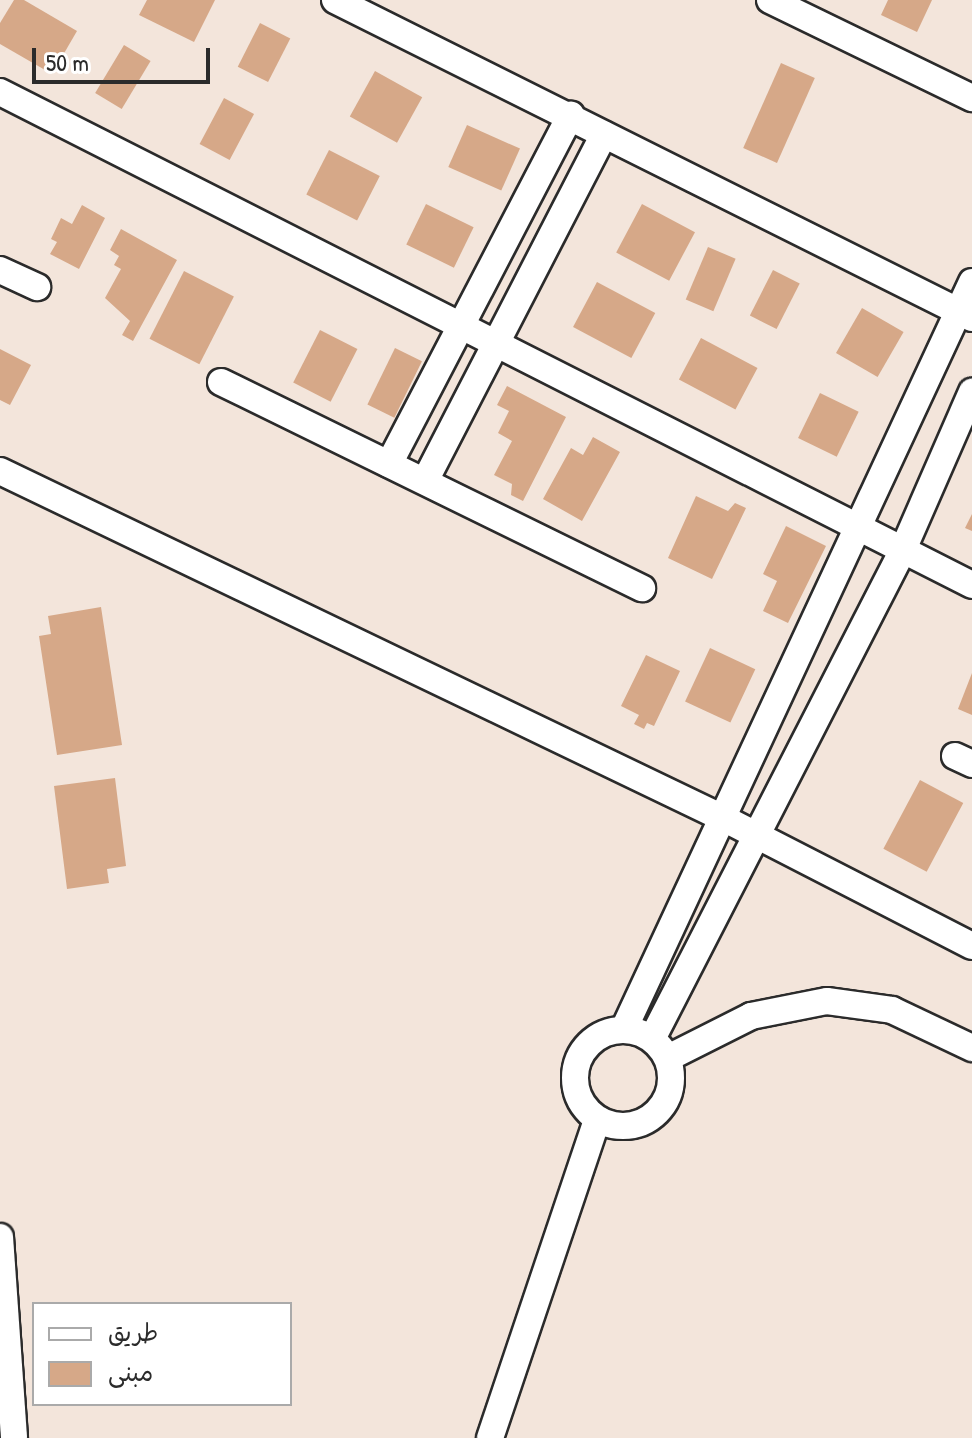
<!DOCTYPE html>
<html>
<head>
<meta charset="utf-8">
<style>
  body { margin:0 }
  #map { position:relative; width:972px; height:1438px; overflow:hidden; background:#f3e5db; font-family:"Patrick Hand","Playpen Sans Arabic",sans-serif }
  div>[style] { position:absolute }
  [style*='--x'] { left:calc(var(--x)*1px); top:calc(var(--y)*1px); width:calc(var(--w)*1px); rotate:calc(var(--a)*1deg) }
  .building>* { inset:0; background:#d6a888; transform-origin:0 0 }
  .roads { filter:drop-shadow(2px 0 #2b2b2b) drop-shadow(-2px 0 #2b2b2b) drop-shadow(0 2px #2b2b2b) drop-shadow(0 -2px #2b2b2b) }
  .street>* { height:26px; margin:-13px; padding:0 13px; transform-origin:13px; border-radius:13px; background:#fff }
  .street>.ring { margin:-13px; padding:0; box-sizing:content-box; background:none; border:26px solid #fff; border-radius:50% }
  span { translate:-50% -50%; white-space:nowrap; text-align:center; line-height:1.15; -webkit-text-stroke:6px #fff; paint-order:stroke }
  .legend { position:absolute; left:32px; top:1302px; width:260px; height:104px; box-sizing:border-box; background:#fff; border:2px solid #aaa; margin:0; padding:10px 14px; list-style:none; font-size:24px; color:#2b2b2b }
  .legend li { display:flex; align-items:center; gap:16px; height:40px }
  .legend b { width:40px; border:2px solid #aaa }
  .scale { position:absolute; left:32px; top:48px; width:178px; height:36px; box-sizing:border-box; border:4px solid #2b2b2b; border-top:0; padding-left:10px; font-size:24px; line-height:28px; white-space:nowrap; color:#2b2b2b; -webkit-text-stroke:6px #fff; paint-order:stroke }
</style>
</head>
<body>
<div id="map">
  <div class="building">
    <i style="clip-path:polygon(14px 0,24px 0,77px 31px,52px 74px,0 44px,0 23px)"></i>
    <i style="clip-path:polygon(147px 0,215px 0,194px 42px,139px 15px)"></i>
    <i style="clip-path:polygon(888px 0,932px 0,917px 32px,881px 15px)"></i>
    <i style="left:260px;top:23px;width:34px;height:49px;rotate:27deg"></i>
    <i style="left:124px;top:45px;width:31px;height:56px;rotate:31deg"></i>
    <i style="left:781px;top:63px;width:37px;height:93px;rotate:24deg"></i>
    <i style="left:375px;top:71px;width:54px;height:52px;rotate:29deg"></i>
    <i style="left:224px;top:98px;width:34px;height:52px;rotate:28deg"></i>
    <i style="left:467px;top:125px;width:58px;height:46px;rotate:24deg"></i>
    <i style="left:329px;top:150px;width:57px;height:50px;rotate:27deg"></i>
    <i style="left:426px;top:204px;width:53px;height:45px;rotate:26deg"></i>
    <i style="left:642px;top:204px;width:60px;height:55px;rotate:28deg"></i>
    <i style="clip-path:polygon(82px 205px,105px 218px,79px 269px,50px 254px,57px 242px,51px 239px,61px 218px,72px 224px)"></i>
    <i style="clip-path:polygon(121px 229px,177px 260px,133px 341px,122px 335px,130px 321px,105px 298px,121px 269px,114px 265px,119px 256px,110px 250px)"></i>
    <i style="left:708px;top:247px;width:30px;height:57px;rotate:23deg"></i>
    <i style="left:773px;top:270px;width:30px;height:51px;rotate:27deg"></i>
    <i style="left:184px;top:271px;width:56px;height:76px;rotate:27deg"></i>
    <i style="left:597px;top:282px;width:66px;height:51px;rotate:28deg"></i>
    <i style="left:862px;top:308px;width:48px;height:52px;rotate:30deg"></i>
    <i style="left:320px;top:330px;width:42px;height:59px;rotate:27deg"></i>
    <i style="left:701px;top:338px;width:64px;height:47px;rotate:28deg"></i>
    <i style="left:395px;top:348px;width:30px;height:63px;rotate:26deg"></i>
    <i style="clip-path:polygon(0 349px,31px 365px,10px 405px,0 400px)"></i>
    <i style="clip-path:polygon(507px 386px,566px 417px,523px 501px,511px 495px,512px 484px,494px 475px,512px 441px,498px 433px,509px 411px,497px 405px)"></i>
    <i style="left:820px;top:393px;width:43px;height:50px;rotate:26deg"></i>
    <i style="clip-path:polygon(593px 437px,620px 452px,582px 521px,543px 499px,571px 448px,583px 455px)"></i>
    <i style="clip-path:polygon(696px 496px,728px 511px,735px 503px,746px 508px,712px 579px,668px 558px)"></i>
    <i style="clip-path:polygon(972px 514px,972px 531px,965px 528px)"></i>
    <i style="clip-path:polygon(786px 526px,826px 546px,788px 623px,763px 611px,777px 581px,763px 574px)"></i>
    <i style="clip-path:polygon(101px 607px,122px 745px,57px 755px,39px 636px,51px 634px,48px 616px)"></i>
    <i style="left:710px;top:648px;width:50px;height:59px;rotate:25deg"></i>
    <i style="clip-path:polygon(646px 655px,680px 671px,654px 726px,647px 723px,644px 729px,634px 724px,639px 715px,621px 706px)"></i>
    <i style="clip-path:polygon(972px 673px,972px 715px,958px 709px)"></i>
    <i style="clip-path:polygon(115px 778px,126px 866px,107px 869px,109px 883px,67px 889px,54px 786px)"></i>
    <i style="left:920px;top:780px;width:49px;height:78px;rotate:28deg"></i>
  </div>
  <div class="roads">
    <div class="street">
      <i style="--x:335;--y:0;--w:712;--a:26.53"></i>
      <i style="--x:770;--y:0;--w:225;--a:25.9"></i>
      <i style="--x:0;--y:92;--w:1090;--a:26.89"></i>
      <i style="--x:0;--y:270;--w:41;--a:24.7"></i>
      <i style="--x:221;--y:382;--w:469;--a:26.1"></i>
      <i style="--x:389;--y:464;--w:394;--a:-62.5"></i>
      <i style="--x:0;--y:471;--w:800;--a:25.64"></i>
      <i style="--x:721;--y:817;--w:282;--a:27.2"></i>
      <i style="--x:425;--y:481;--w:390;--a:-62.7"></i>
      <i style="--x:955;--y:756;--w:19;--a:25"></i>
      <i style="--x:624;--y:1029;--w:824;--a:-65.02"></i>
      <i class="ring" style="left:575px;top:1030px;width:70px;height:70px"></i>
      <i style="--x:652;--y:1039;--w:547;--a:-62.83"></i>
      <i style="--x:902;--y:552;--w:175;--a:-66.4"></i>
      <i style="--x:668;--y:1058;--w:93;--a:-26.8"></i>
      <i style="--x:751;--y:1016;--w:77;--a:-11.2"></i>
      <i style="--x:827;--y:1001;--w:66;--a:7.9"></i>
      <i style="--x:892;--y:1010;--w:89;--a:25.4"></i>
      <i style="--x:0;--y:1237;--w:201;--a:86"></i>
      <i style="--x:490;--y:1438;--w:336;--a:-71.4"></i>
    </div>
  </div>
  <ul class="legend">
  <li><b style="height:10px;background:#fff"></b>طريق</li>
  <li><b style="height:22px;background:#d6a888"></b>مبنى</li>
  </ul>
  <div class="scale">50 m</div>
</div>
</body>
</html>
